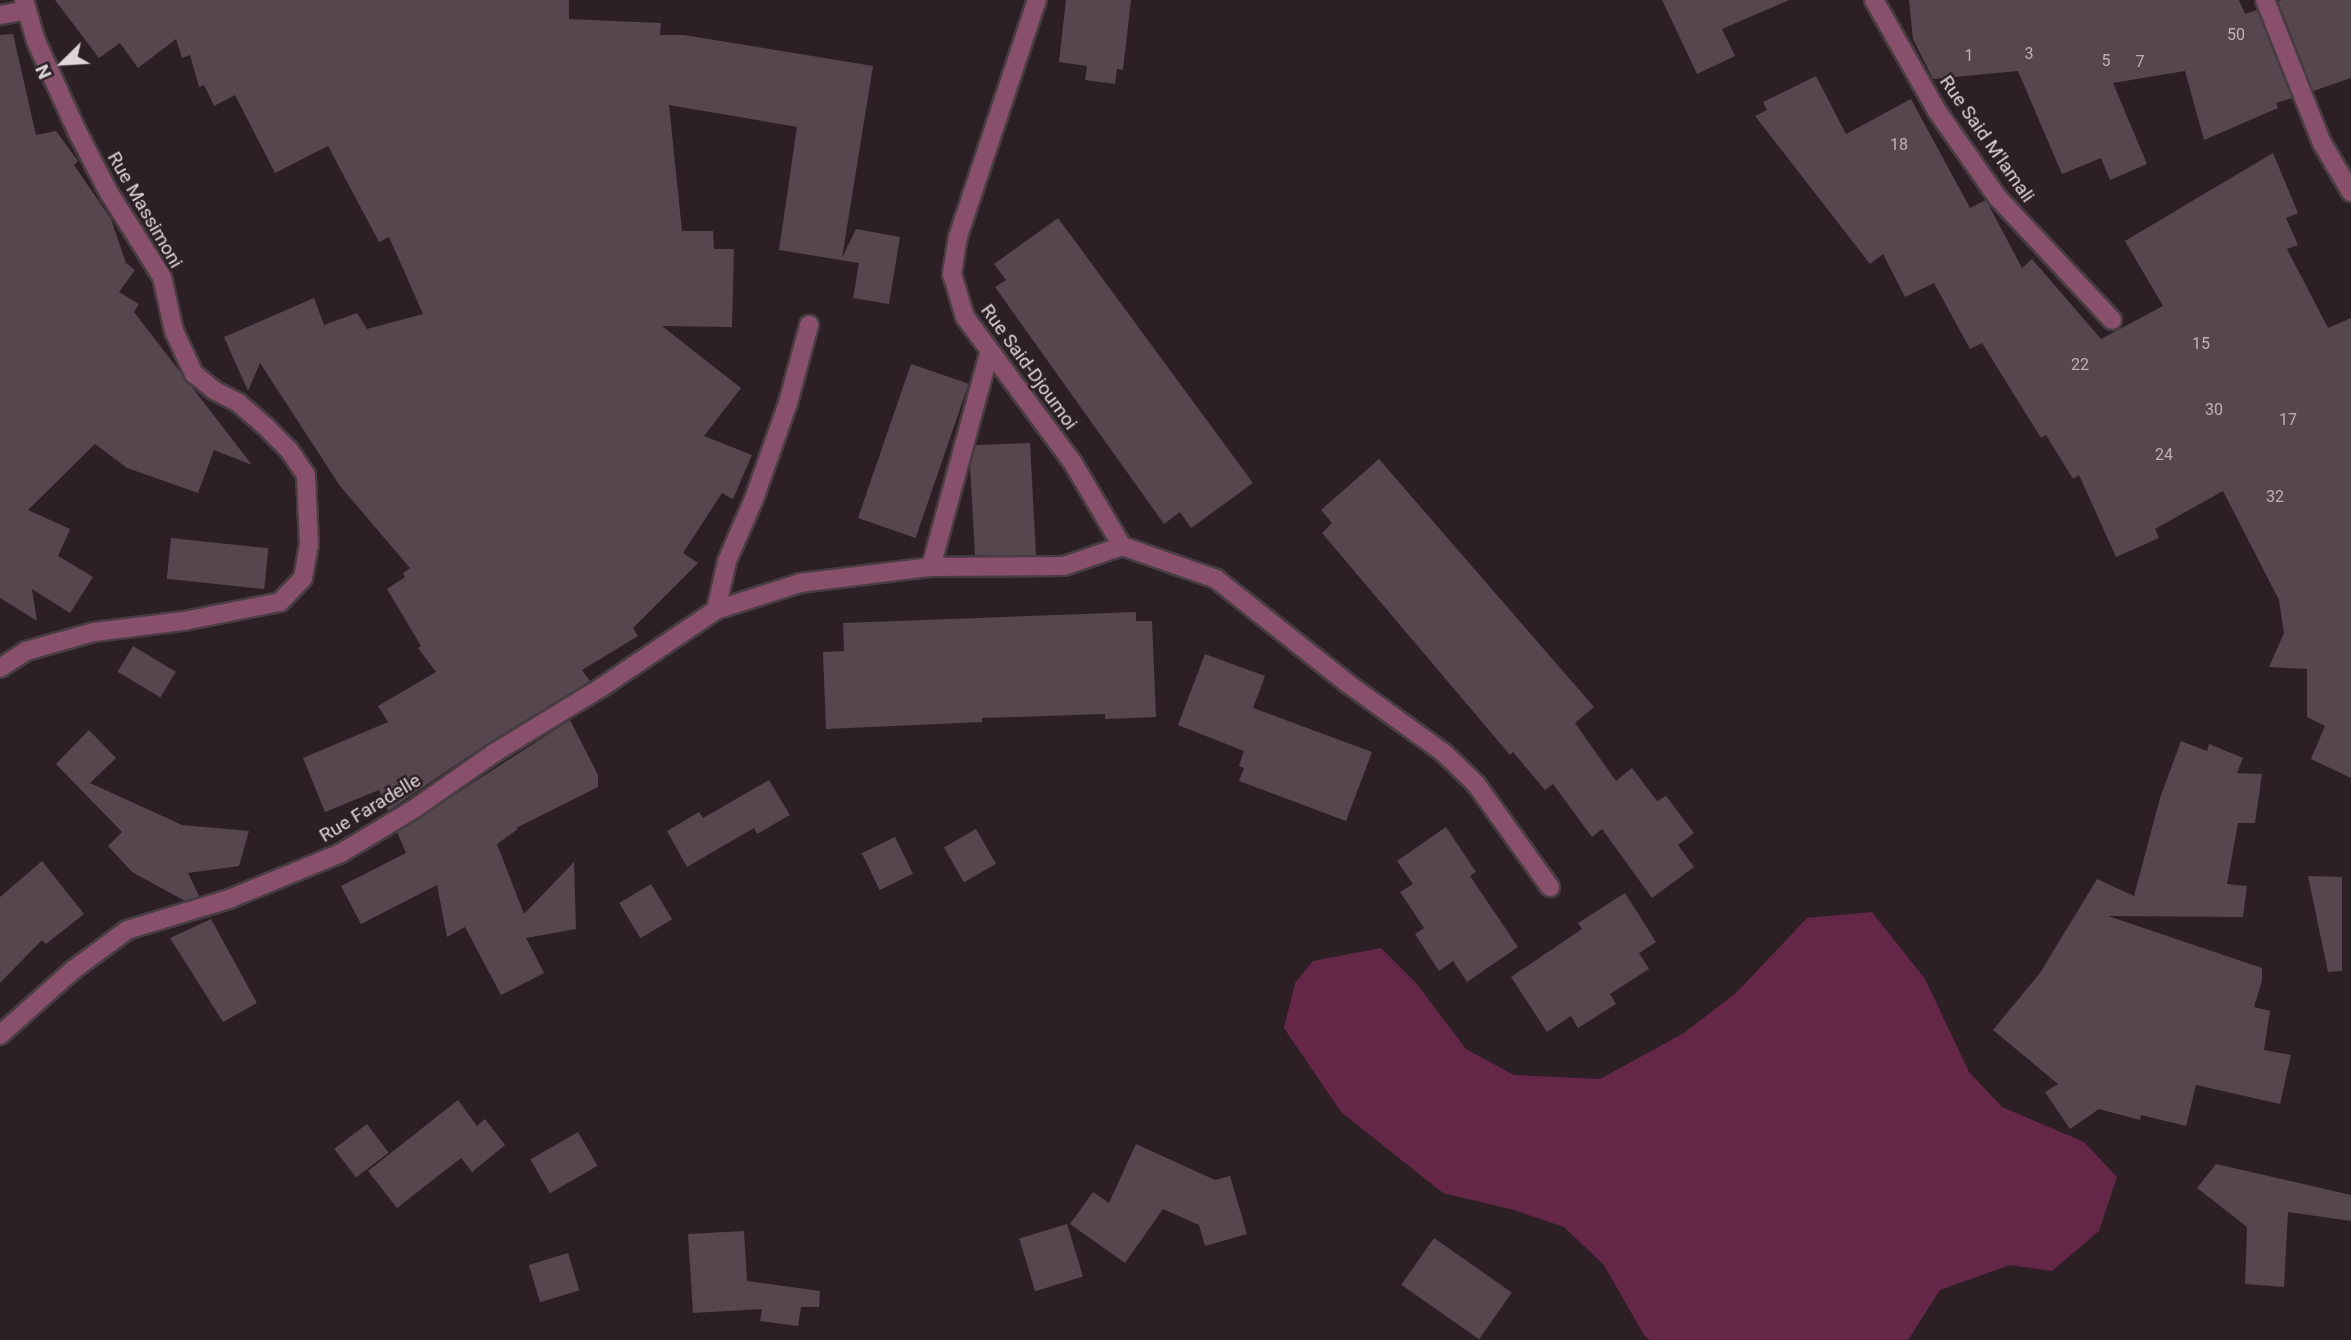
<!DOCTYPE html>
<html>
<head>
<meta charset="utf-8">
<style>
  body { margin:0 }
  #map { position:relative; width:2351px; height:1340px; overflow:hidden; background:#2c2025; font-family:Roboto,sans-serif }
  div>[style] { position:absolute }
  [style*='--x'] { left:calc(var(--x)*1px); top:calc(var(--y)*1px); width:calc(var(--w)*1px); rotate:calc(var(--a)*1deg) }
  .green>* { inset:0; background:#652748 }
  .building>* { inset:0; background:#55474d; transform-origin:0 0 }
  .roads { filter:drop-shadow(2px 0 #483d42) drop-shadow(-2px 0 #483d42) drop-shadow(0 2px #483d42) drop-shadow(0 -2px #483d42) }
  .minor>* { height:18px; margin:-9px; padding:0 9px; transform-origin:9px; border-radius:9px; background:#89506c }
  span { translate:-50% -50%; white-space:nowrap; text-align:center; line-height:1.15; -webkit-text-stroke:5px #2c2025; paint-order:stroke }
  .number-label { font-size:16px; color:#bcb2b6 }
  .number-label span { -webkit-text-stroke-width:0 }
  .street-label { font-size:19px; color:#ded6d9 }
  .north { position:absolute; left:28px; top:28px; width:70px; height:70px; -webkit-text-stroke:5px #2c2025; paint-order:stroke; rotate:246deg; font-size:19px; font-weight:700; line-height:28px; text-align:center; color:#ded6d9 }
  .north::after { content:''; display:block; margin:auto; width:24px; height:32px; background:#ded6d9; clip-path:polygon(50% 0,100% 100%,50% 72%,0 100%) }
</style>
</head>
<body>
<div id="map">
  <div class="green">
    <i style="clip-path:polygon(1872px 912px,1925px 979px,1969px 1072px,2002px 1107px,2084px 1142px,2117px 1177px,2099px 1231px,2052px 1271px,2010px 1265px,1940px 1290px,1908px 1340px,1650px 1340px,1644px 1335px,1604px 1265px,1564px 1227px,1514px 1210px,1443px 1193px,1341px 1112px,1284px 1028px,1295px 983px,1313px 961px,1381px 948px,1416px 983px,1466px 1049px,1514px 1075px,1600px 1079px,1684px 1033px,1736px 993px,1807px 918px)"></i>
  </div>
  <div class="building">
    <i style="clip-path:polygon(55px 0,569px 0,569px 19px,661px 23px,660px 35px,684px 35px,873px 66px,842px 258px,856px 229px,900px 237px,889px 304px,853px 298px,859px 263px,779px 250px,797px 127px,669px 105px,682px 231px,713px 231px,714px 249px,734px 249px,732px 327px,662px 326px,741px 388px,704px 436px,752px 455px,733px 499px,722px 493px,683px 553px,698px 563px,633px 628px,638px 636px,582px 670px,590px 681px,488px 743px,388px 811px,379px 790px,325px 812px,303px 758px,388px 722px,378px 706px,436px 672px,418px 648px,421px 646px,387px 589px,405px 577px,403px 573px,410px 568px,340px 486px,260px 363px,248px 391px,224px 337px,314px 298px,324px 325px,357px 313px,367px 329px,423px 314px,389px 237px,379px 242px,328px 146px,275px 173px,235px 95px,214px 106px,204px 85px,199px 87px,190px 55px,182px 58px,176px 39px,138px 68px,120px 43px,99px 58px)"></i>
    <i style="clip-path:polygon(1066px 0,1131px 0,1123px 70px,1117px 69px,1115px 84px,1085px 80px,1087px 66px,1059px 62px)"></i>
    <i style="clip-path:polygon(1662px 0,1789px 0,1722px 29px,1735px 56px,1697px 74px)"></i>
    <i style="clip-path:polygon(1909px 0,2239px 0,2245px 14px,2257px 10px,2292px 98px,2276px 103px,2278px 108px,2204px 140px,2185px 71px,2113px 83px,2147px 164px,2110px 180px,2101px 158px,2062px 174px,2018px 71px,1933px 79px,1913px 39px)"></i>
    <i style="clip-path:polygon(2281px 0,2351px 0,2351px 78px,2313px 91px,2278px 1px)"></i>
    <i style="clip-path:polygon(13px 34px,36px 135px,56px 131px,78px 161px,74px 165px,111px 219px,126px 263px,135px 270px,119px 292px,139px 304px,134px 312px,252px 465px,214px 450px,198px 493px,127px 468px,95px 444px,28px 510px,70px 529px,58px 556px,93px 577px,70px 613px,32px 589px,37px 621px,0 598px,0 35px)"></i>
    <i style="clip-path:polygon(1816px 76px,1846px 134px,1911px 99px,1970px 208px,1986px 200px,2022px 268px,2032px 259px,2101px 339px,2163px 306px,2125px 241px,2273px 153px,2298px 213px,2286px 218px,2298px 245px,2287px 249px,2328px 328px,2351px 318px,2351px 778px,2311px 759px,2325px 726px,2307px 717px,2307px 669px,2269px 667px,2284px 633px,2279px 600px,2223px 491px,2155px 529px,2159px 538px,2116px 557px,2079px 475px,2073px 479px,2046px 435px,2041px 438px,1982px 343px,1970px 349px,1934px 283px,1905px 297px,1883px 254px,1870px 264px,1755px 116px,1767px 110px,1763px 102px)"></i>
    <i style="clip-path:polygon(1058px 218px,1253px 483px,1191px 528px,1180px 512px,1164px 524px,995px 287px,1006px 280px,994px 264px)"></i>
    <i style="left:911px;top:364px;width:61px;height:163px;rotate:19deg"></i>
    <i style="clip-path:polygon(1030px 443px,1036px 555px,975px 555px,970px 466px,976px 445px)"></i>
    <i style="clip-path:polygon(1379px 459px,1594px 707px,1575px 723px,1616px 781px,1632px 768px,1657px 801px,1666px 796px,1694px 833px,1678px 845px,1694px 867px,1652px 898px,1602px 829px,1592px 837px,1553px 784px,1545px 790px,1513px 752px,1510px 755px,1322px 533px,1332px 523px,1321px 510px)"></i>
    <i style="left:171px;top:538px;width:98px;height:41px;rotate:6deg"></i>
    <i style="clip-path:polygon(1136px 612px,1136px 621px,1152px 621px,1156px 717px,1105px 719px,1105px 714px,982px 718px,982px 722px,826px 729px,823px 652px,844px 651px,843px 623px)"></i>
    <i style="left:133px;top:646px;width:50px;height:30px;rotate:31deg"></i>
    <i style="clip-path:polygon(1205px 654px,1265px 676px,1253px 708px,1372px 752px,1346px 821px,1239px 781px,1244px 768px,1239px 766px,1244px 751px,1178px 725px)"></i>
    <i style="clip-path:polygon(570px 720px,598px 775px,598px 787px,516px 828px,518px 829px,497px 844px,524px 914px,574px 862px,576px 929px,526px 938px,544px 973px,501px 995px,465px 927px,447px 937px,437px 885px,361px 924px,341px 886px,406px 853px,397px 832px)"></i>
    <i style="clip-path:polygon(89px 730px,116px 758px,90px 783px,182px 825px,249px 831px,239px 866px,188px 873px,199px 896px,185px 901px,132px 872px,108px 846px,122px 832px,56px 764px)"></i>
    <i style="clip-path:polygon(2181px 741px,2207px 751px,2209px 744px,2243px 758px,2237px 773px,2262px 774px,2255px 823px,2238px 823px,2227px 884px,2247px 886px,2243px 917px,2108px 916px,2262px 968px,2262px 981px,2254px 1007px,2270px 1011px,2264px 1050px,2291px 1055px,2280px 1104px,2196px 1085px,2186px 1126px,2141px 1115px,2140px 1120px,2099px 1109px,2070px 1129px,2045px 1092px,2058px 1084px,1993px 1030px,2040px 973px,2097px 879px,2134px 896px,2160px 798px)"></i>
    <i style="clip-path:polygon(769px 780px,790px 815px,757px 834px,754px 828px,687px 867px,667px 831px,699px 812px,703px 818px)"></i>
    <i style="clip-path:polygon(1446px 827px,1476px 872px,1470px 876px,1518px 947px,1467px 982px,1453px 961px,1439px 971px,1415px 934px,1424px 928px,1400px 892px,1413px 884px,1397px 861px)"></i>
    <i style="left:976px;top:829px;width:40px;height:37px;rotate:60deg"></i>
    <i style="left:895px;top:837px;width:41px;height:37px;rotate:64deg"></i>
    <i style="clip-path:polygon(42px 861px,84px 914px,46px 944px,42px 940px,0 983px,0 897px)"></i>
    <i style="clip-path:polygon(2308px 876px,2342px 877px,2342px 971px,2328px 972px)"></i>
    <i style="left:651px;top:884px;width:41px;height:37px;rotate:59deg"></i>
    <i style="clip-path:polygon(1625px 893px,1656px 942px,1639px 953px,1649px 969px,1610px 994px,1616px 1004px,1578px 1028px,1571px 1016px,1547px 1032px,1511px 977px,1582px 929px,1578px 923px)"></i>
    <i style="clip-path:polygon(211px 919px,257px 1003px,223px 1022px,170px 938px)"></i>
    <i style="clip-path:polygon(458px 1100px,477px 1126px,485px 1119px,505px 1145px,472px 1172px,461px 1158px,397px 1208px,368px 1171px)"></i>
    <i style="left:367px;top:1124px;width:36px;height:41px;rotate:53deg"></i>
    <i style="left:578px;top:1132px;width:39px;height:55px;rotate:60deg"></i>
    <i style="clip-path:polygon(1136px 1144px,1215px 1180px,1230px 1176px,1247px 1234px,1205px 1246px,1199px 1225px,1163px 1209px,1125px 1263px,1070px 1224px,1093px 1192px,1109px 1203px)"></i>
    <i style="clip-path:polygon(2216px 1164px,2351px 1195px,2351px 1221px,2288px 1212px,2284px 1287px,2245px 1284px,2247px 1227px,2197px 1188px)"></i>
    <i style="left:1067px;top:1224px;width:55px;height:50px;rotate:73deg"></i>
    <i style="clip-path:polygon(744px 1231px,747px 1281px,820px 1291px,819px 1307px,801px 1307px,798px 1326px,760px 1321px,762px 1309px,693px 1313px,688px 1234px)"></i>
    <i style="left:1434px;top:1238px;width:95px;height:57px;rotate:35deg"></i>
    <i style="left:568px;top:1253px;width:39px;height:41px;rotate:73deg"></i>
  </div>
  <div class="roads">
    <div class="minor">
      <i style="--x:1874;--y:0;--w:128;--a:60.4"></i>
      <i style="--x:1937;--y:111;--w:106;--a:55"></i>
      <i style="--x:1998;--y:198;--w:167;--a:46.9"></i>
      <i style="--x:2265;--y:0;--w:154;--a:68.3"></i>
      <i style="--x:2322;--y:143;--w:57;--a:59.4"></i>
      <i style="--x:0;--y:15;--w:27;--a:-10"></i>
      <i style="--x:1122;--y:546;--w:100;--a:19.3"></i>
      <i style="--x:1216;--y:579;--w:167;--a:38.4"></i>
      <i style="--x:1347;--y:683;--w:120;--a:35.8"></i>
      <i style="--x:1444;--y:753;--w:45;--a:44.1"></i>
      <i style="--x:1476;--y:784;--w:127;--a:54.3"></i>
      <i style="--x:931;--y:567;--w:222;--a:-74.8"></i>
      <i style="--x:716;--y:610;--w:50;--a:-77.3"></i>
      <i style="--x:727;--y:561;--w:68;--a:-66.5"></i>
      <i style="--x:754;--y:499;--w:102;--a:-70.5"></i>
      <i style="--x:788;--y:403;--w:81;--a:-74.9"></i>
      <i style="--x:0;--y:668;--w:31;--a:-33"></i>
      <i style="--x:26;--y:651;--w:71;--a:-15.6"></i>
      <i style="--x:94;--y:632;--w:91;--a:-7"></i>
      <i style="--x:184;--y:621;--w:98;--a:-11.2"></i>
      <i style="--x:280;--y:602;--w:33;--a:-46"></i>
      <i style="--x:303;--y:578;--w:34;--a:-80"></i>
      <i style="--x:309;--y:545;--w:70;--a:-92.5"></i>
      <i style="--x:306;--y:475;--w:30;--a:-124"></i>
      <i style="--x:289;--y:450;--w:34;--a:-135"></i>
      <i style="--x:265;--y:426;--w:35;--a:-139"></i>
      <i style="--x:239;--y:403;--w:28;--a:-153"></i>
      <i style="--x:214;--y:390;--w:26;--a:-141"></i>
      <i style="--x:194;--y:374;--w:47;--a:-114.9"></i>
      <i style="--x:174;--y:331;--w:55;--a:-102.5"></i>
      <i style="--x:162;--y:277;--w:99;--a:-122.2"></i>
      <i style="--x:109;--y:193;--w:70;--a:-117.3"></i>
      <i style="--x:77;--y:131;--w:99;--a:-114.5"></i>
      <i style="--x:36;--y:41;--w:43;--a:-106.3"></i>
      <i style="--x:0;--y:1035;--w:98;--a:-41.7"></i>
      <i style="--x:73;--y:970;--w:67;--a:-36.5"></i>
      <i style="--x:127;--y:930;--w:107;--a:-16.9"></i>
      <i style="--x:229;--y:899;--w:121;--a:-22.3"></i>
      <i style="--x:341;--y:853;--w:85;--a:-31.1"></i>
      <i style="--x:414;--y:809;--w:98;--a:-35"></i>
      <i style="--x:494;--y:753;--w:127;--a:-31.4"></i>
      <i style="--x:602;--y:687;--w:138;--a:-34"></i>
      <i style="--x:716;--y:610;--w:88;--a:-17.8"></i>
      <i style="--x:800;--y:583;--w:132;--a:-7"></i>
      <i style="--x:931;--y:567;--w:133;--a:-0.4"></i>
      <i style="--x:1064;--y:566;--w:61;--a:-19"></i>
      <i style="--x:1122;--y:546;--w:96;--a:-120.6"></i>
      <i style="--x:1073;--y:463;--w:182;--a:-126.5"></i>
      <i style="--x:965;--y:317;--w:45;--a:-106.8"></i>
      <i style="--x:952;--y:274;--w:37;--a:-81"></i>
      <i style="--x:958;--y:237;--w:250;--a:-71.6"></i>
    </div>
  </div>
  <div class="number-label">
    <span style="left:2236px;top:35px">50</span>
    <span style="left:2029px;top:54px">3</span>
    <span style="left:1969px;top:56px">1</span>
    <span style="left:2106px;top:61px">5</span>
    <span style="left:2140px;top:62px">7</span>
    <span style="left:1899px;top:145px">18</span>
    <span style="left:2201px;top:344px">15</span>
    <span style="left:2080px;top:365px">22</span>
    <span style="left:2214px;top:410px">30</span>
    <span style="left:2288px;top:420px">17</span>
    <span style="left:2164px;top:455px">24</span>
    <span style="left:2275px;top:497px">32</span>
  </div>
  <div class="street-label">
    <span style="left:1987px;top:139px;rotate:55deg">Rue Said M'lamali</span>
    <span style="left:145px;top:210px;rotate:60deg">Rue Massimoni</span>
    <span style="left:1029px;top:367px;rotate:54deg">Rue Said-Djoumoi</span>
    <span style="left:370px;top:808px;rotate:-31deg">Rue Faradelle</span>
  </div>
  <div class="north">N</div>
</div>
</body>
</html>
